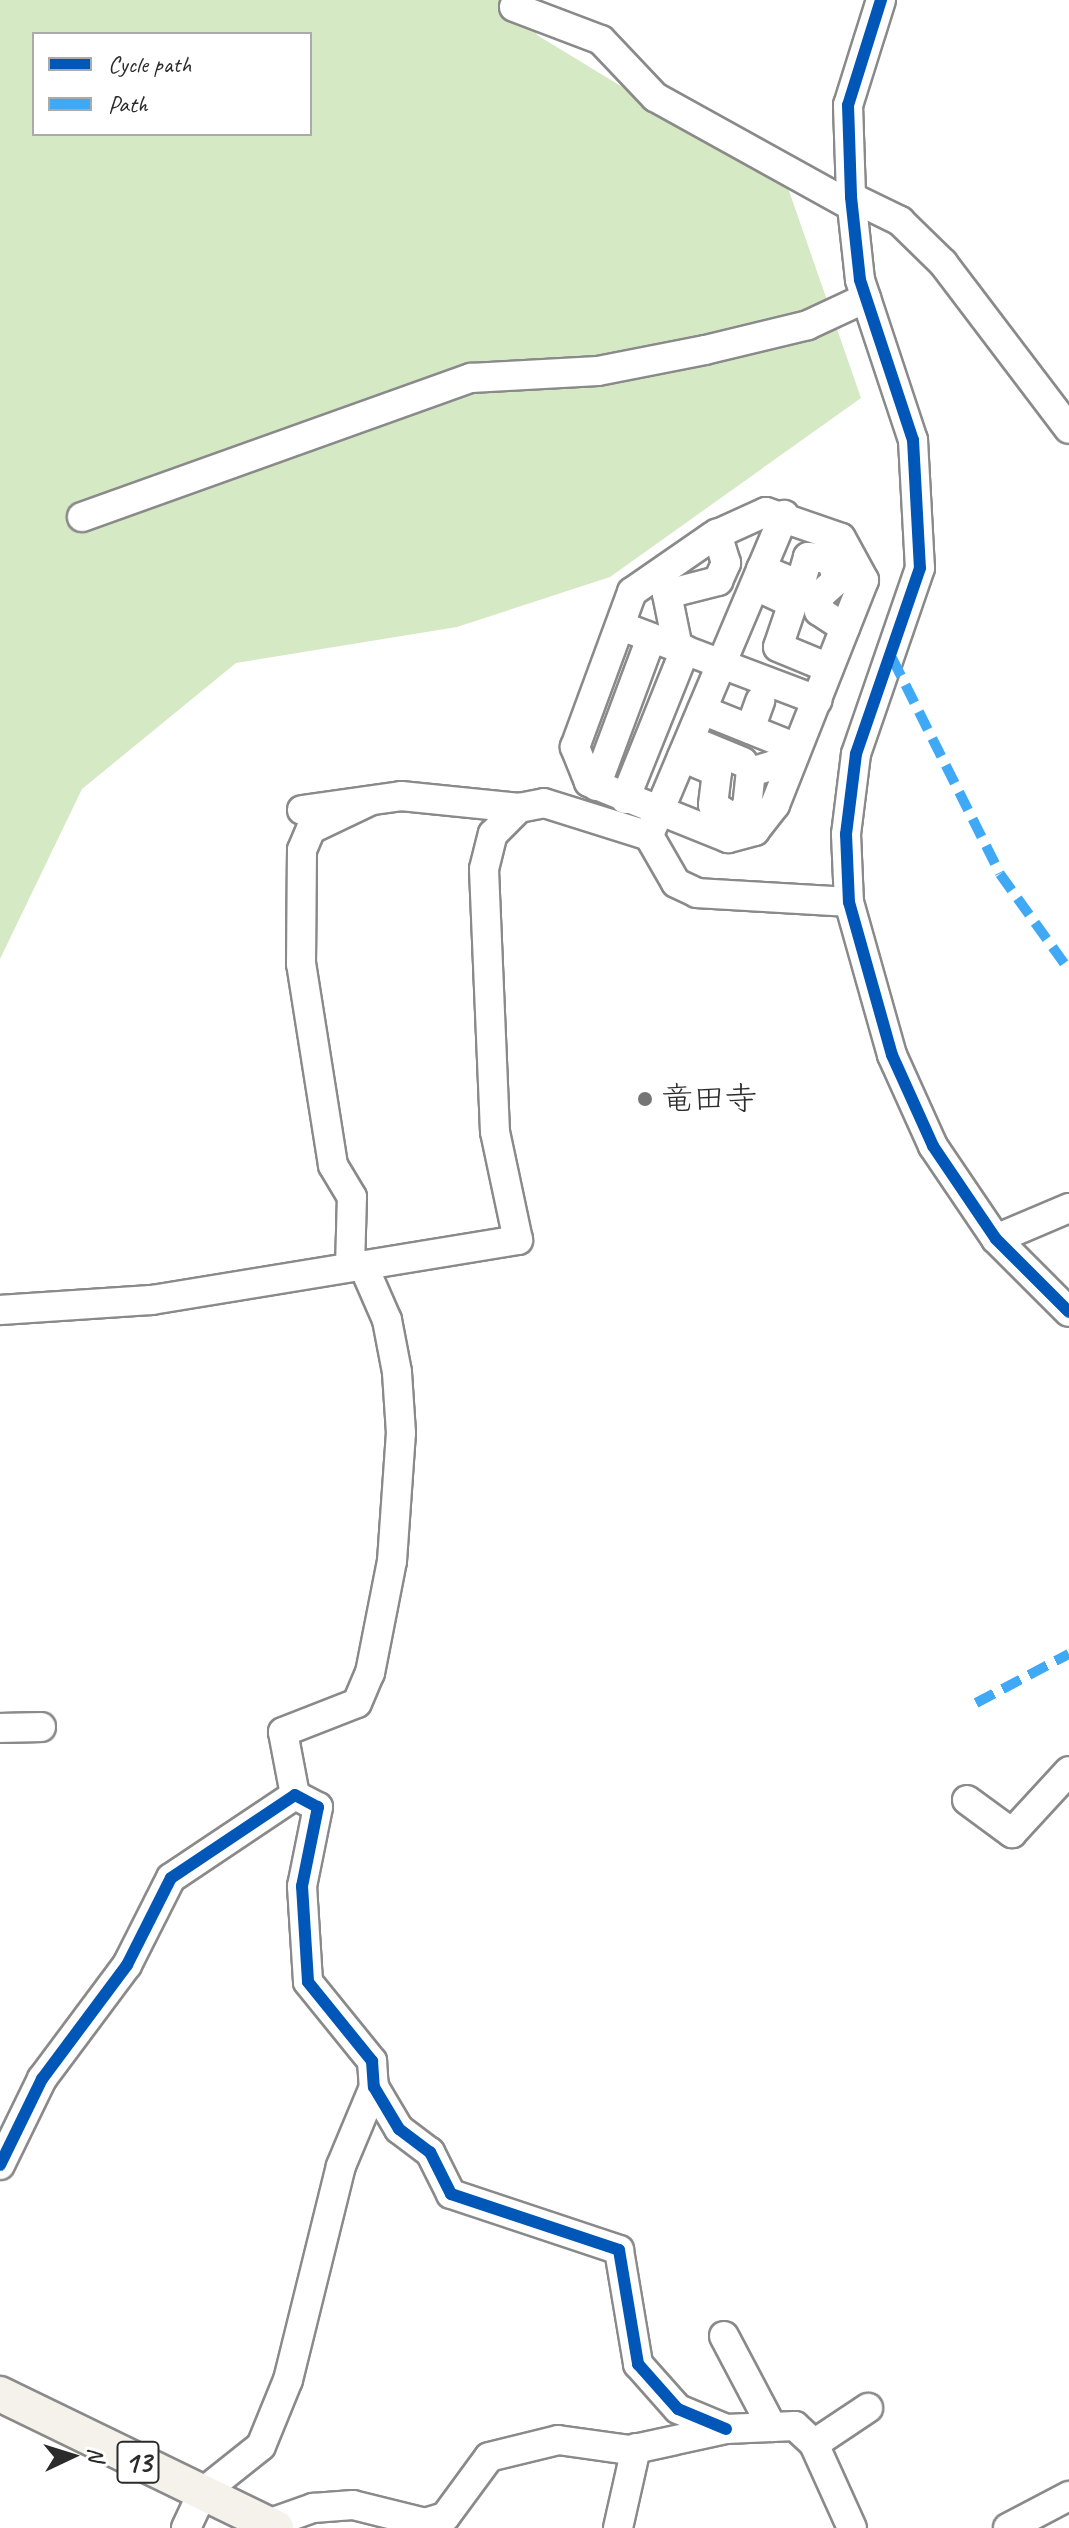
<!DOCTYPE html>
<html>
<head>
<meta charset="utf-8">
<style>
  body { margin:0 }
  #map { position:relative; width:1069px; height:2528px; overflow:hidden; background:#fff; font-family:Caveat,"Klee One",sans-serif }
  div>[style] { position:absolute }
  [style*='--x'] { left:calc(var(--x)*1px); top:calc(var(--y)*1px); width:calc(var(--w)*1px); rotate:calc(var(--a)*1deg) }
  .green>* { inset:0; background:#d4e9c4 }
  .roads { filter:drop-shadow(2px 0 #8a8a8a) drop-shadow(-2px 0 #8a8a8a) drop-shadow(0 2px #8a8a8a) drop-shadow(0 -2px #8a8a8a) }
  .minor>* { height:28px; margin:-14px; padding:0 14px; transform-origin:14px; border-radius:14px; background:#fff }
  .major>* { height:34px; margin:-17px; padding:0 17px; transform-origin:17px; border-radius:17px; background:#f5f1eb }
  .quiet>* { height:10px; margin-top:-5px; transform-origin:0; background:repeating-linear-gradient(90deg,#3fa9f5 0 20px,transparent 0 30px) }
  .cycleway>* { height:12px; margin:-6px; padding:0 6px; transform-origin:6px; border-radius:6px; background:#0057b8 }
  .dots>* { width:22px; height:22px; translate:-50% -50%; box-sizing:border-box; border:4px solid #fff; border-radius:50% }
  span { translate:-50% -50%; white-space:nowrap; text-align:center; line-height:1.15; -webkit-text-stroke:8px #fff; paint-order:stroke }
  .shield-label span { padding:2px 6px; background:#fff; border:2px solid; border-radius:6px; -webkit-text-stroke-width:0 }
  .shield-label { font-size:30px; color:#2b2b2b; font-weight:700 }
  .poi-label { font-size:32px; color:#2b2b2b }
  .left { translate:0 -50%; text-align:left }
  .legend { position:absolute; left:32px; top:32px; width:280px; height:104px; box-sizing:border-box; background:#fff; border:2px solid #aaa; margin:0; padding:10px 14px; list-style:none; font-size:24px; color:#2b2b2b }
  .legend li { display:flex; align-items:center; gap:16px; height:40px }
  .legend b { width:40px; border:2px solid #aaa }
  .north { position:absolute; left:32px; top:2416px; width:80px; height:80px; -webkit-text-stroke:6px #fff; paint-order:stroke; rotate:86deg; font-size:22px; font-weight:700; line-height:32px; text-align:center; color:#2b2b2b }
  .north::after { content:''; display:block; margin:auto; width:28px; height:36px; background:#2b2b2b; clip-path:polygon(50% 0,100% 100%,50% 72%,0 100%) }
</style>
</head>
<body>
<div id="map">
  <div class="green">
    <i style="clip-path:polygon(evenodd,0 0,522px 0,537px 35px,788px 188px,861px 398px,610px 577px,457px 627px,236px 663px,82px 789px,0 959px,0 0,34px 34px,310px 34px,310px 134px,34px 134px,34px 34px)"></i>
  </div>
  <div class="roads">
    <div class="minor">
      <i style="--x:881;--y:0;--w:110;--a:107.4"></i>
      <i style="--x:848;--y:105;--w:92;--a:88.1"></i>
      <i style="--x:851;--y:197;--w:83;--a:83.8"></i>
      <i style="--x:860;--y:280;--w:169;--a:71.7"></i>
      <i style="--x:913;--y:440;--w:128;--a:86.9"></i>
      <i style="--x:920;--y:568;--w:197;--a:109"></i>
      <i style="--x:856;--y:754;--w:81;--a:97.1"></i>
      <i style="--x:846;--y:834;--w:68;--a:87.5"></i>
      <i style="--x:849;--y:902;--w:159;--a:74.3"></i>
      <i style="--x:892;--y:1055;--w:100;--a:65.7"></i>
      <i style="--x:933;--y:1146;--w:112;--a:55.9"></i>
      <i style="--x:996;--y:1239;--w:103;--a:45"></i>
      <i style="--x:514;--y:7;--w:93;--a:20.8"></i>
      <i style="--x:601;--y:40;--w:79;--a:46.5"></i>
      <i style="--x:655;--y:97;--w:225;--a:29"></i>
      <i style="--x:851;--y:197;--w:55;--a:26.1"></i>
      <i style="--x:900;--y:221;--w:60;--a:44.3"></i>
      <i style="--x:943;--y:263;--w:208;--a:52.8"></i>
      <i style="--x:766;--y:512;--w:79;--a:19.1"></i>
      <i style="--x:841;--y:538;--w:48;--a:61.3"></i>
      <i style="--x:864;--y:580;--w:242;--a:111.6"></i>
      <i style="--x:775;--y:805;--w:33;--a:128"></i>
      <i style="--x:755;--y:831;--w:28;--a:165"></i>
      <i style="--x:728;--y:838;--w:150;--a:-158.1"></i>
      <i style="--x:589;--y:782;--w:38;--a:-112"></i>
      <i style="--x:575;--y:747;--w:165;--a:-69.8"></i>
      <i style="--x:632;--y:592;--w:98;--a:-34.7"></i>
      <i style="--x:713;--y:536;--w:58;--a:-24.4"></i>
      <i style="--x:82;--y:517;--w:413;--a:-19.7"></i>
      <i style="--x:471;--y:378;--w:127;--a:-3.2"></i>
      <i style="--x:598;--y:371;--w:109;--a:-11.1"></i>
      <i style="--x:705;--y:350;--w:106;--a:-13.6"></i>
      <i style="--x:808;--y:325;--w:64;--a:-25"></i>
      <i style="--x:761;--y:569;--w:42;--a:22.3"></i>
      <i style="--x:800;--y:585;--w:29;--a:-74"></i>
      <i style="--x:808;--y:557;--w:22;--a:5"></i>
      <i style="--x:830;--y:559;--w:22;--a:68"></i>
      <i style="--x:838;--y:579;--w:25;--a:138"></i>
      <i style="--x:819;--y:596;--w:15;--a:90"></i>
      <i style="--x:819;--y:611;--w:31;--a:33"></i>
      <i style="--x:758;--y:587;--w:38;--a:25"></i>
      <i style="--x:793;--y:603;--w:46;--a:108.8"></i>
      <i style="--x:778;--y:647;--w:55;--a:22.4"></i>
      <i style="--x:621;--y:626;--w:210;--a:20.7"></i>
      <i style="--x:678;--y:648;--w:55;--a:-101.5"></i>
      <i style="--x:667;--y:594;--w:53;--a:-14.3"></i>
      <i style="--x:718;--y:581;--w:20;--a:-66"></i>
      <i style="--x:726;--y:563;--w:31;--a:-107"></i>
      <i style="--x:702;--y:710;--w:102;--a:21.8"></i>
      <i style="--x:750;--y:729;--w:30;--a:-70"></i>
      <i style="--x:692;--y:741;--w:55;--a:22.4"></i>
      <i style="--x:682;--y:757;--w:38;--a:23"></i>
      <i style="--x:717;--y:772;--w:33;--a:97"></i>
      <i style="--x:713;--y:805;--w:24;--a:33"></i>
      <i style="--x:733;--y:818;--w:17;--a:-36"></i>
      <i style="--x:747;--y:808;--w:36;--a:-84"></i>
      <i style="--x:751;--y:772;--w:21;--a:-17"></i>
      <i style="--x:771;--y:766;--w:17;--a:24"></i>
      <i style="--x:596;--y:786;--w:158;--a:-69.6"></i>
      <i style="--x:625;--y:799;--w:161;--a:-68.1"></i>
      <i style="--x:302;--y:810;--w:100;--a:-8"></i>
      <i style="--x:401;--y:796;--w:119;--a:5.8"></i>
      <i style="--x:652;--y:828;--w:340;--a:-67.1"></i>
      <i style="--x:996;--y:1239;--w:79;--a:-23"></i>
      <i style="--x:350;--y:1267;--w:70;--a:-88.4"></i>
      <i style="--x:352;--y:1197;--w:37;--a:-121"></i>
      <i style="--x:333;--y:1165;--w:204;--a:-99"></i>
      <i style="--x:301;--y:964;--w:114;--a:-89.5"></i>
      <i style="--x:302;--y:850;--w:23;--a:-67"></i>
      <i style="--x:311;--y:829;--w:65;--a:-25.4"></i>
      <i style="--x:0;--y:1310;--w:152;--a:-3.8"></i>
      <i style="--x:152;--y:1300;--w:371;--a:-9.3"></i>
      <i style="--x:518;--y:1240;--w:110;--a:-102"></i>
      <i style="--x:495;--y:1132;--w:263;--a:-92.4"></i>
      <i style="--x:484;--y:869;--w:36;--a:-76"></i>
      <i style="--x:493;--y:834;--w:37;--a:-45"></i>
      <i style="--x:519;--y:808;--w:25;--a:-11"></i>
      <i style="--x:544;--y:803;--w:110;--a:17.4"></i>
      <i style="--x:649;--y:836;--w:54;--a:60.1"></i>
      <i style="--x:676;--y:883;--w:23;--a:25"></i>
      <i style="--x:697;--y:893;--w:152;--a:3.4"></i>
      <i style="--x:0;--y:1728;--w:41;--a:-1.4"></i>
      <i style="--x:295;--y:1795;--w:64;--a:-100.8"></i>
      <i style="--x:283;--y:1732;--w:79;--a:-21.4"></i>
      <i style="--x:357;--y:1703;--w:33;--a:-67"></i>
      <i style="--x:370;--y:1673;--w:114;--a:-78.9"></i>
      <i style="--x:392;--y:1561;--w:128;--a:-86"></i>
      <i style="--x:401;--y:1433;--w:61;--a:-93.8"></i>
      <i style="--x:397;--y:1372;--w:53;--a:-100.9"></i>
      <i style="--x:387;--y:1320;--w:60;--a:-113.6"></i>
      <i style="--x:967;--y:1800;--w:56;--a:36.3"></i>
      <i style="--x:1012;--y:1833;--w:84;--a:-47.4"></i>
      <i style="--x:0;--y:2165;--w:96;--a:-64"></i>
      <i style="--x:42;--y:2079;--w:142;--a:-53.3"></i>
      <i style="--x:127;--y:1965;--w:97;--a:-63.2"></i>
      <i style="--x:171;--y:1878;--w:149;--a:-33.8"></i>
      <i style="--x:295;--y:1795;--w:26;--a:28"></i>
      <i style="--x:318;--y:1807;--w:81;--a:101.4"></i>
      <i style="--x:302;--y:1886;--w:96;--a:86.4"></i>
      <i style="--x:308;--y:1982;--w:102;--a:51"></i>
      <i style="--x:372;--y:2061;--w:26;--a:86"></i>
      <i style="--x:374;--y:2087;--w:49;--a:59.2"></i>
      <i style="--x:399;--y:2129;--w:39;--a:37"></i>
      <i style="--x:430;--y:2152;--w:47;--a:63.4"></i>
      <i style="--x:451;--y:2194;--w:177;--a:18.4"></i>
      <i style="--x:619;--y:2250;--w:116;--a:80.5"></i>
      <i style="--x:638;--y:2364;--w:60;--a:48.4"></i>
      <i style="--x:678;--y:2409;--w:52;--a:22.6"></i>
      <i style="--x:724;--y:2336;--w:103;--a:62.2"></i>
      <i style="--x:814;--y:2444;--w:65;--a:-33.7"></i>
      <i style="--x:268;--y:2524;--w:48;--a:-19.6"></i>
      <i style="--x:313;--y:2508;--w:40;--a:-4.3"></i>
      <i style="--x:353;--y:2505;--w:74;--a:14"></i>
      <i style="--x:425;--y:2523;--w:21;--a:-17"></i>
      <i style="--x:445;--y:2517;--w:74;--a:-53.7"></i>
      <i style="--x:489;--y:2457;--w:71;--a:-13.8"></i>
      <i style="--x:558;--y:2440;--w:73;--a:7.9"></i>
      <i style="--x:630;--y:2450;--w:98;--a:-12.3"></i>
      <i style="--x:726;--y:2429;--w:69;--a:-2.5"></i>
      <i style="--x:795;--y:2426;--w:26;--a:43"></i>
      <i style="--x:814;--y:2444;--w:92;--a:65.7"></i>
      <i style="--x:186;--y:2528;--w:38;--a:-65"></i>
      <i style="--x:202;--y:2493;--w:75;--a:-38.5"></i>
      <i style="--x:261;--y:2446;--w:71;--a:-67.8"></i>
      <i style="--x:288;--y:2380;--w:220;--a:-76.1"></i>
      <i style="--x:341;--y:2166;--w:86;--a:-67.3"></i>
      <i style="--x:618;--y:2528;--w:82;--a:-77.3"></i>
      <i style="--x:1008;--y:2528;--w:69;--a:-27.7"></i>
    </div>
    <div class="major">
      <i style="--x:0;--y:2394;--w:307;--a:25.9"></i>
    </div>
  </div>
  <div class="quiet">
    <i style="--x:892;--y:658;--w:241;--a:63.4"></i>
    <i style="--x:1000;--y:874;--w:118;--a:54.3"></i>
    <i style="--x:976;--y:1703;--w:105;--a:-27.8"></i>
  </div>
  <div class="cycleway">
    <i style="--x:881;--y:0;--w:110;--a:107.4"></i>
    <i style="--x:848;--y:105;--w:92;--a:88.1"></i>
    <i style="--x:851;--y:197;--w:83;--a:83.8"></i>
    <i style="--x:860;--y:280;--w:169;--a:71.7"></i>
    <i style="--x:913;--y:440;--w:128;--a:86.9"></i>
    <i style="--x:920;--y:568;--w:197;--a:109"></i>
    <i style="--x:856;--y:754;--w:81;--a:97.1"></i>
    <i style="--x:846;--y:834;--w:68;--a:87.5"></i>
    <i style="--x:849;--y:902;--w:159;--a:74.3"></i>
    <i style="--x:892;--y:1055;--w:100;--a:65.7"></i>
    <i style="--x:933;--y:1146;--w:112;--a:55.9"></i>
    <i style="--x:996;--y:1239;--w:103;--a:45"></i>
    <i style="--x:0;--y:2165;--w:96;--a:-64"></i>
    <i style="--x:42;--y:2079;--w:142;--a:-53.3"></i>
    <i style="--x:127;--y:1965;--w:97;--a:-63.2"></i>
    <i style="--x:171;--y:1878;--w:149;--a:-33.8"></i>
    <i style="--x:295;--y:1795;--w:26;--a:28"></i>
    <i style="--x:318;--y:1807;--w:81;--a:101.4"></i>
    <i style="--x:302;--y:1886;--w:96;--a:86.4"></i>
    <i style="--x:308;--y:1982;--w:102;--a:51"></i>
    <i style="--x:372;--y:2061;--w:26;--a:86"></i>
    <i style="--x:374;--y:2087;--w:49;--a:59.2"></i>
    <i style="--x:399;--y:2129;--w:39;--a:37"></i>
    <i style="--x:430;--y:2152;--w:47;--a:63.4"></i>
    <i style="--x:451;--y:2194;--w:177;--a:18.4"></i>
    <i style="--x:619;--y:2250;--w:116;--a:80.5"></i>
    <i style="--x:638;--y:2364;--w:60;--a:48.4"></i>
    <i style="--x:678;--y:2409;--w:52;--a:22.6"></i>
  </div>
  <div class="dots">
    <i style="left:645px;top:1099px;background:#757575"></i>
  </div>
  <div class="shield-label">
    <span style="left:138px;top:2462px">13</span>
  </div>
  <div class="poi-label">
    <span class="left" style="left:661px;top:1099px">竜田寺</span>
  </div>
  <ul class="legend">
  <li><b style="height:10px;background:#0057b8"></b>Cycle path</li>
  <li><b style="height:10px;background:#3fa9f5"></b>Path</li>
  </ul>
  <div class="north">N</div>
</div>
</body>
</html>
